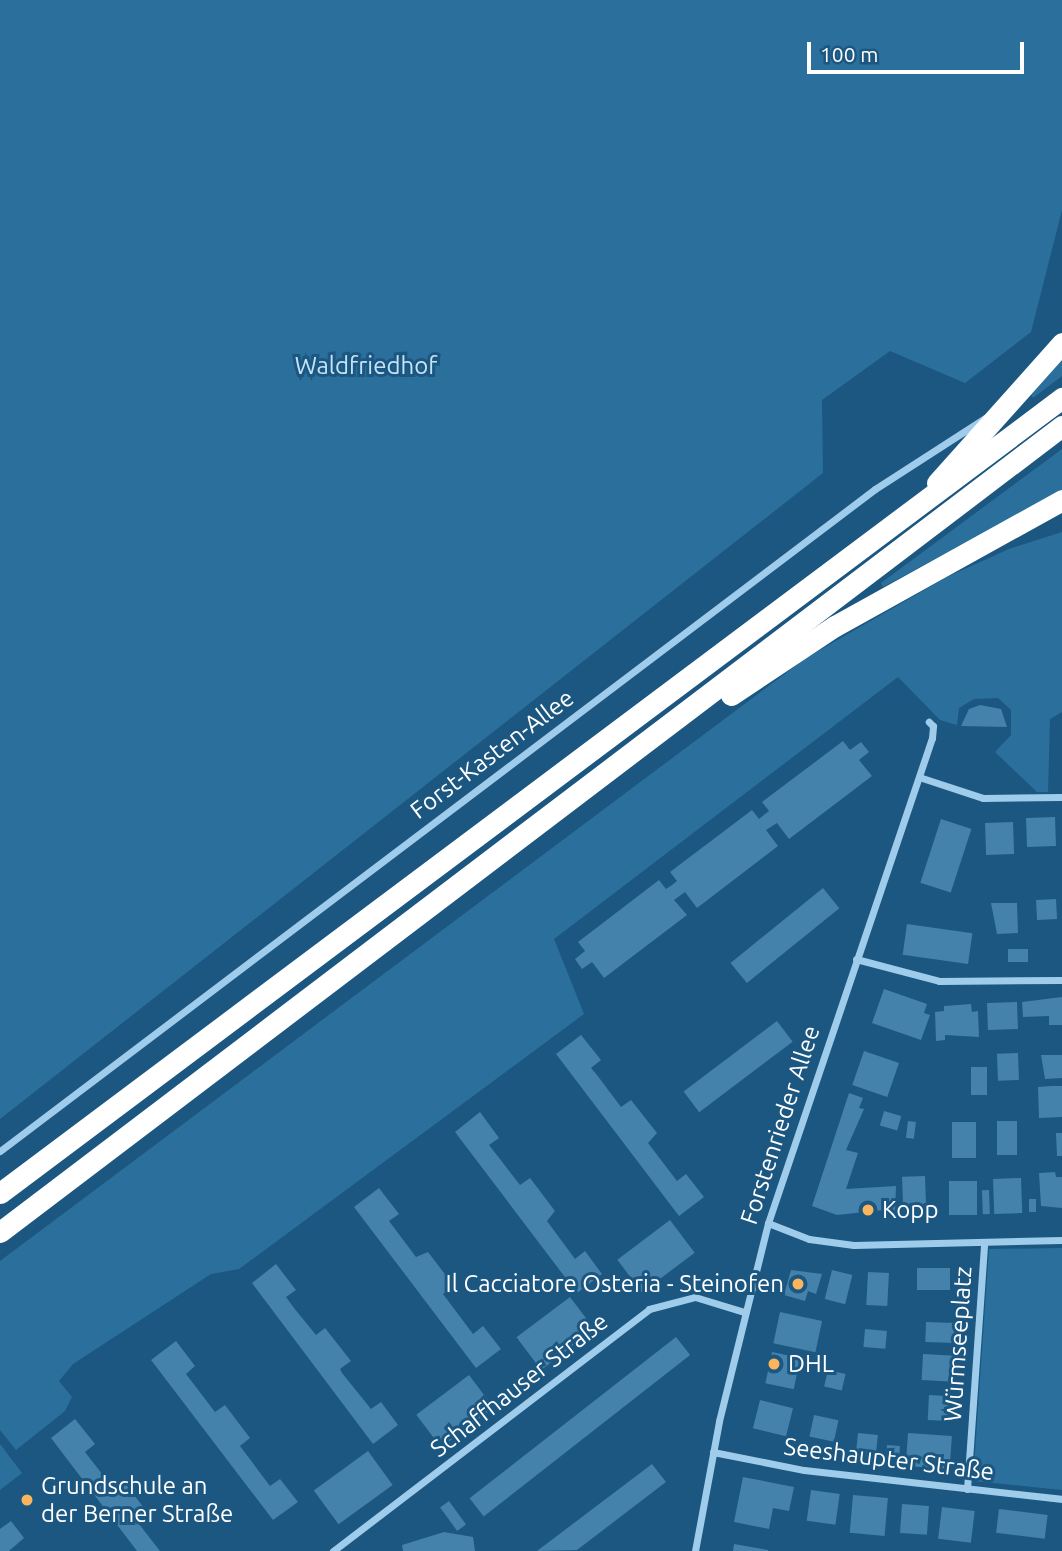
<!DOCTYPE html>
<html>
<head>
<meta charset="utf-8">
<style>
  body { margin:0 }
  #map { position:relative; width:1062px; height:1551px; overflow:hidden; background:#1b5780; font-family:Ubuntu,sans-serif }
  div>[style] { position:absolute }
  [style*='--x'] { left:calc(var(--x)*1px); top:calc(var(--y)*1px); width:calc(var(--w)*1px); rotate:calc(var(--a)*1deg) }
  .green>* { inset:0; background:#2b709d }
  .building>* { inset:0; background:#4481ab; transform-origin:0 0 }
  .street>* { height:7px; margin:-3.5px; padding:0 3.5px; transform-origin:3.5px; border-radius:3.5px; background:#9fccea }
  .highway>* { height:21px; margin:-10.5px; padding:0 10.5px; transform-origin:10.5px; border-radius:10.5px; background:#fff }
  .dots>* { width:19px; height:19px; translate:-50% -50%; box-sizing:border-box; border:4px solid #1b5780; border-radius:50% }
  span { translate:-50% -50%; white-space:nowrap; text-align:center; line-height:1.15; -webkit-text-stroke:6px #1b5780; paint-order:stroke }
  .park-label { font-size:24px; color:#c4e3f7 }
  .street-label { font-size:24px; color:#fff }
  .poi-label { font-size:24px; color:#fff }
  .left { translate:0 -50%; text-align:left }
  .right { translate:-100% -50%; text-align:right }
  .scale { position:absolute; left:807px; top:42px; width:217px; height:32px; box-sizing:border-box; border:4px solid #fff; border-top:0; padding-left:9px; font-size:21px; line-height:24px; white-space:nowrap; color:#fff; -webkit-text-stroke:5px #1b5780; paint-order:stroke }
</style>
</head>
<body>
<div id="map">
  <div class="green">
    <i style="clip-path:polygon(0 0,1062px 0,1062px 210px,1031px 332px,965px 383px,890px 351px,822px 400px,823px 473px,0 1119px)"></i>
    <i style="clip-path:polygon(1062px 358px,1062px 376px,1033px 398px,1031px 395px)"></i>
    <i style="clip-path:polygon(1062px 449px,1062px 491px,883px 587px,881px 583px)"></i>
    <i style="clip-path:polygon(1062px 532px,1062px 712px,1050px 719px,1048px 792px,1037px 792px,995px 752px,1011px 735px,1011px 710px,998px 698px,974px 699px,959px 708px,957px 725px,940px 720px,898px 677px,554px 939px,584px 1014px,239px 1269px,211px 1274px,73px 1364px,59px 1381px,72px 1397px,65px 1411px,16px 1450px,0 1430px,0 1261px,806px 658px,949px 576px,1009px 549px)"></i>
    <i style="clip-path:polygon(1062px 1248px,1062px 1490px,973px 1481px,989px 1249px)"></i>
    <i style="clip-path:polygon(0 1444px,22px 1473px,0 1490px)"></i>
  </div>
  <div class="building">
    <i style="clip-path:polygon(980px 705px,1001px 709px,1007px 727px,961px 726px,969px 709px)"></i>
    <i style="clip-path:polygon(843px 741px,850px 750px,861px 742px,869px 752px,859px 760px,872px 776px,789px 839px,777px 823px,766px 830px,778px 846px,697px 908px,685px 892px,674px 900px,687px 915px,604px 978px,592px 962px,582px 969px,575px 959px,585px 951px,578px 942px,659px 880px,666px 889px,672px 885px,677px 881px,670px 872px,752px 810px,759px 819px,769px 811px,762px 802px)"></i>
    <i style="left:1055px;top:817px;width:29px;height:29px;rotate:88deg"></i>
    <i style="left:941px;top:819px;width:32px;height:67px;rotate:18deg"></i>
    <i style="left:1013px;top:822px;width:32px;height:28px;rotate:88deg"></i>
    <i style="left:823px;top:888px;width:26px;height:119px;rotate:51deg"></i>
    <i style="left:1056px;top:899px;width:20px;height:20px;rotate:87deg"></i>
    <i style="clip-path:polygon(991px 903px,1017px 903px,1018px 933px,997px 934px)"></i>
    <i style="left:907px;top:924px;width:66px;height:31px;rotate:8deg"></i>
    <i style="left:1008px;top:949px;width:20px;height:13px"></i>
    <i style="clip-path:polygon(884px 989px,927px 1004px,924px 1013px,930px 1015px,921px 1040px,872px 1023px)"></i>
    <i style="clip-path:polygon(1062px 997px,1062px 1025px,1049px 1025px,1049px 1016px,1023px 1017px,1022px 1002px)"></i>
    <i style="left:1017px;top:1002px;width:27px;height:30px;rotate:88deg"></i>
    <i style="clip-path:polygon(971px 1004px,972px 1012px,978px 1011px,979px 1037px,945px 1035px,945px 1040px,936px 1041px,935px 1012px,944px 1011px,944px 1006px)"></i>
    <i style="left:777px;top:1021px;width:26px;height:117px;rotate:53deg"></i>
    <i style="clip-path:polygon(581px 1035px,601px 1060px,591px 1068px,597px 1075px,621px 1107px,631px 1100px,657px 1133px,648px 1143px,677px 1181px,686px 1174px,704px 1197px,679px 1216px,556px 1054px)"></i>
    <i style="left:864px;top:1051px;width:37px;height:36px;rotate:19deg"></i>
    <i style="left:1018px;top:1053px;width:27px;height:21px;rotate:88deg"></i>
    <i style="clip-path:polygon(1041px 1055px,1062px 1055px,1062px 1078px,1045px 1079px)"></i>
    <i style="left:971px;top:1067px;width:16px;height:28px"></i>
    <i style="clip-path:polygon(1052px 1086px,1062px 1086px,1062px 1117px,1039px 1118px,1038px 1087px)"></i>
    <i style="clip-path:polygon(849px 1093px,863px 1098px,859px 1108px,864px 1109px,846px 1150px,858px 1153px,846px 1189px,896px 1186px,895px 1216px,885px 1216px,884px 1210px,837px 1215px,812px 1206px)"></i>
    <i style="left:884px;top:1111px;width:18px;height:15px;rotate:16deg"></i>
    <i style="clip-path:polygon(480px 1112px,499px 1138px,489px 1145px,520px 1185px,530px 1178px,555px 1211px,547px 1221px,575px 1259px,585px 1251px,602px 1274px,577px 1293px,455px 1132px)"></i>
    <i style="left:908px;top:1121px;width:8px;height:17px;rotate:7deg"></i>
    <i style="left:997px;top:1121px;width:20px;height:34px"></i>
    <i style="left:952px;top:1122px;width:24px;height:36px"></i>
    <i style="clip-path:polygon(1056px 1133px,1062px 1133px,1062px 1156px,1057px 1156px)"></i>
    <i style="clip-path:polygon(1055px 1172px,1056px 1177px,1062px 1177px,1062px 1208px,1041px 1206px,1039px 1173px)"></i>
    <i style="left:925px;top:1176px;width:30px;height:23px;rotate:88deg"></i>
    <i style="left:1021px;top:1178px;width:35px;height:28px;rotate:88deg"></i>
    <i style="left:949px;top:1181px;width:28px;height:34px"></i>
    <i style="clip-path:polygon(379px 1188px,399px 1214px,389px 1221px,416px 1257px,428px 1252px,454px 1286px,443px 1294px,473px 1334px,483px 1326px,501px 1349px,476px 1368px,354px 1207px)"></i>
    <i style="left:989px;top:1190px;width:24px;height:7px;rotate:88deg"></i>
    <i style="left:1029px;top:1199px;width:7px;height:13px"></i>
    <i style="left:670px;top:1220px;width:41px;height:66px;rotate:53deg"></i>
    <i style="clip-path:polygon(276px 1264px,296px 1290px,286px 1297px,294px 1308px,316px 1335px,325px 1328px,351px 1361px,340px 1369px,342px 1373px,371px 1409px,381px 1402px,398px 1425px,373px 1444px,252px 1283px)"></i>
    <i style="left:950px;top:1268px;width:22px;height:33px;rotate:90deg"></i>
    <i style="clip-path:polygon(791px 1270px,822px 1274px,816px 1294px,808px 1291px,805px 1301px,784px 1295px)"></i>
    <i style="left:832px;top:1270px;width:21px;height:30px;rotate:14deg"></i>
    <i style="left:868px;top:1272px;width:21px;height:33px;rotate:3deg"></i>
    <i style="left:570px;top:1297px;width:41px;height:67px;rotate:53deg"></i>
    <i style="left:780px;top:1312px;width:43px;height:32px;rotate:12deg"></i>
    <i style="left:926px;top:1322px;width:30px;height:20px;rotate:2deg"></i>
    <i style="left:865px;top:1329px;width:22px;height:18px;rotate:5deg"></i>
    <i style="left:676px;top:1337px;width:23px;height:262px;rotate:52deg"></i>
    <i style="clip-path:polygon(176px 1341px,195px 1366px,186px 1374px,215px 1412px,225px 1405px,250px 1438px,240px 1446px,270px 1486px,280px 1479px,298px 1502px,273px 1520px,151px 1360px)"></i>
    <i style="left:772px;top:1352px;width:29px;height:32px;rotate:12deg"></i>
    <i style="left:923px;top:1354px;width:33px;height:26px;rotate:3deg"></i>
    <i style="left:828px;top:1370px;width:18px;height:17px;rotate:13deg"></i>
    <i style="left:469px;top:1375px;width:41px;height:66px;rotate:53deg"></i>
    <i style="left:929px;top:1395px;width:22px;height:25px;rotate:3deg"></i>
    <i style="left:760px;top:1400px;width:34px;height:29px;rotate:14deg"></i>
    <i style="left:814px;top:1415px;width:25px;height:22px;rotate:12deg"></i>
    <i style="clip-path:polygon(75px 1419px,95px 1444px,85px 1452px,113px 1488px,125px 1483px,150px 1516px,139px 1524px,160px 1551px,137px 1551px,51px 1438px)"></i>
    <i style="left:858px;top:1433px;width:20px;height:22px;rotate:6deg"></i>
    <i style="left:908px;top:1433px;width:44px;height:33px;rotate:4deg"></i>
    <i style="left:887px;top:1445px;width:13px;height:14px;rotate:4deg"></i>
    <i style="left:368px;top:1451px;width:42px;height:67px;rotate:54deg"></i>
    <i style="clip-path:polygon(652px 1464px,666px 1482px,577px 1550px,537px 1551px)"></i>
    <i style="clip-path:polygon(743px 1477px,794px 1487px,789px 1511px,773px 1508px,769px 1529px,734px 1522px)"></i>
    <i style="left:811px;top:1490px;width:29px;height:31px;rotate:8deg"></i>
    <i style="left:853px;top:1495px;width:35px;height:38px;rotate:5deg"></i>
    <i style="left:449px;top:1501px;width:29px;height:11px;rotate:54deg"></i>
    <i style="left:902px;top:1504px;width:27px;height:29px;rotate:4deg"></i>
    <i style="left:942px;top:1507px;width:33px;height:32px;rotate:7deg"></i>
    <i style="left:999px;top:1509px;width:49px;height:24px;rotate:7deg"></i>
    <i style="clip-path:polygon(11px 1521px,24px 1538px,9px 1551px,0 1551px,0 1529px)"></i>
    <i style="clip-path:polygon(444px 1532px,473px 1537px,475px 1551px,403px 1551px,402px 1545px)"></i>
    <i style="clip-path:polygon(734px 1544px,768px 1550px,768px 1551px,733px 1551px)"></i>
  </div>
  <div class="street">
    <i style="--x:919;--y:777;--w:67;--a:18.2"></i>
    <i style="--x:983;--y:798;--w:79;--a:-0.7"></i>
    <i style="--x:856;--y:959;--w:86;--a:14.8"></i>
    <i style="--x:939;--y:981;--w:123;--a:-0.5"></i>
    <i style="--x:0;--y:1151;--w:1097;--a:-37.11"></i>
    <i style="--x:875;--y:489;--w:131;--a:-32.8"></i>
    <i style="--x:768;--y:1223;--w:44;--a:21.3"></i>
    <i style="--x:809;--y:1239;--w:45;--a:7.6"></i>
    <i style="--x:854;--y:1245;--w:208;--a:-1.4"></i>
    <i style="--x:713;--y:1452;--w:93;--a:11.2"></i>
    <i style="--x:804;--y:1470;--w:260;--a:6.4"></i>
    <i style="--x:967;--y:1489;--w:247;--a:-86"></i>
    <i style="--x:333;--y:1551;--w:398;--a:-37.4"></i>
    <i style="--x:649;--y:1309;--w:48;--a:-14.6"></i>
    <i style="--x:695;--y:1297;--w:51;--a:17"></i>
    <i style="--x:695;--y:1551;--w:132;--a:-79.5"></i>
    <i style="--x:719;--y:1421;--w:204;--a:-76.1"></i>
    <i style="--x:768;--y:1223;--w:512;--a:-71.32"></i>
    <i style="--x:932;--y:738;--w:12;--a:-85"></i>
    <i style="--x:933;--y:726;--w:6;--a:-135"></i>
  </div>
  <div class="highway">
    <i style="--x:937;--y:483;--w:188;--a:-48.2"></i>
    <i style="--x:731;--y:695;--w:125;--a:-33.6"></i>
    <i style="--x:835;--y:626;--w:260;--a:-29"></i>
    <i style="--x:0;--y:1193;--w:1327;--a:-36.82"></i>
    <i style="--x:0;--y:1232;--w:1333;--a:-37.2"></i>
  </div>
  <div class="dots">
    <i style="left:868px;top:1210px;background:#fbb55c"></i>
    <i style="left:798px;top:1284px;background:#fbb55c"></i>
    <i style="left:774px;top:1364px;background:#fbb55c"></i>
    <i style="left:27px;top:1500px;background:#fbb55c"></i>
  </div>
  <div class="park-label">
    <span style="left:366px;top:366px">Waldfriedhof</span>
  </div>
  <div class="street-label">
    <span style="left:492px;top:754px;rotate:-37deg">Forst-Kasten-Allee</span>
    <span style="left:780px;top:1125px;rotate:-72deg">Forstenrieder Allee</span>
    <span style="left:958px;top:1344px;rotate:-86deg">Würmseeplatz</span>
    <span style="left:519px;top:1385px;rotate:-38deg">Schaffhauser Straße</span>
    <span style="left:889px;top:1459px;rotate:7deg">Seeshaupter Straße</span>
  </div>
  <div class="poi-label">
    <span class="left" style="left:882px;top:1210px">Kopp</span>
    <span class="right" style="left:784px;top:1284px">Il Cacciatore Osteria - Steinofen</span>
    <span class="left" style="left:788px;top:1364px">DHL</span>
    <span class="left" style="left:41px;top:1500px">Grundschule an<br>der Berner Straße</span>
  </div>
  <div class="scale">100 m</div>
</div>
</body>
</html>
